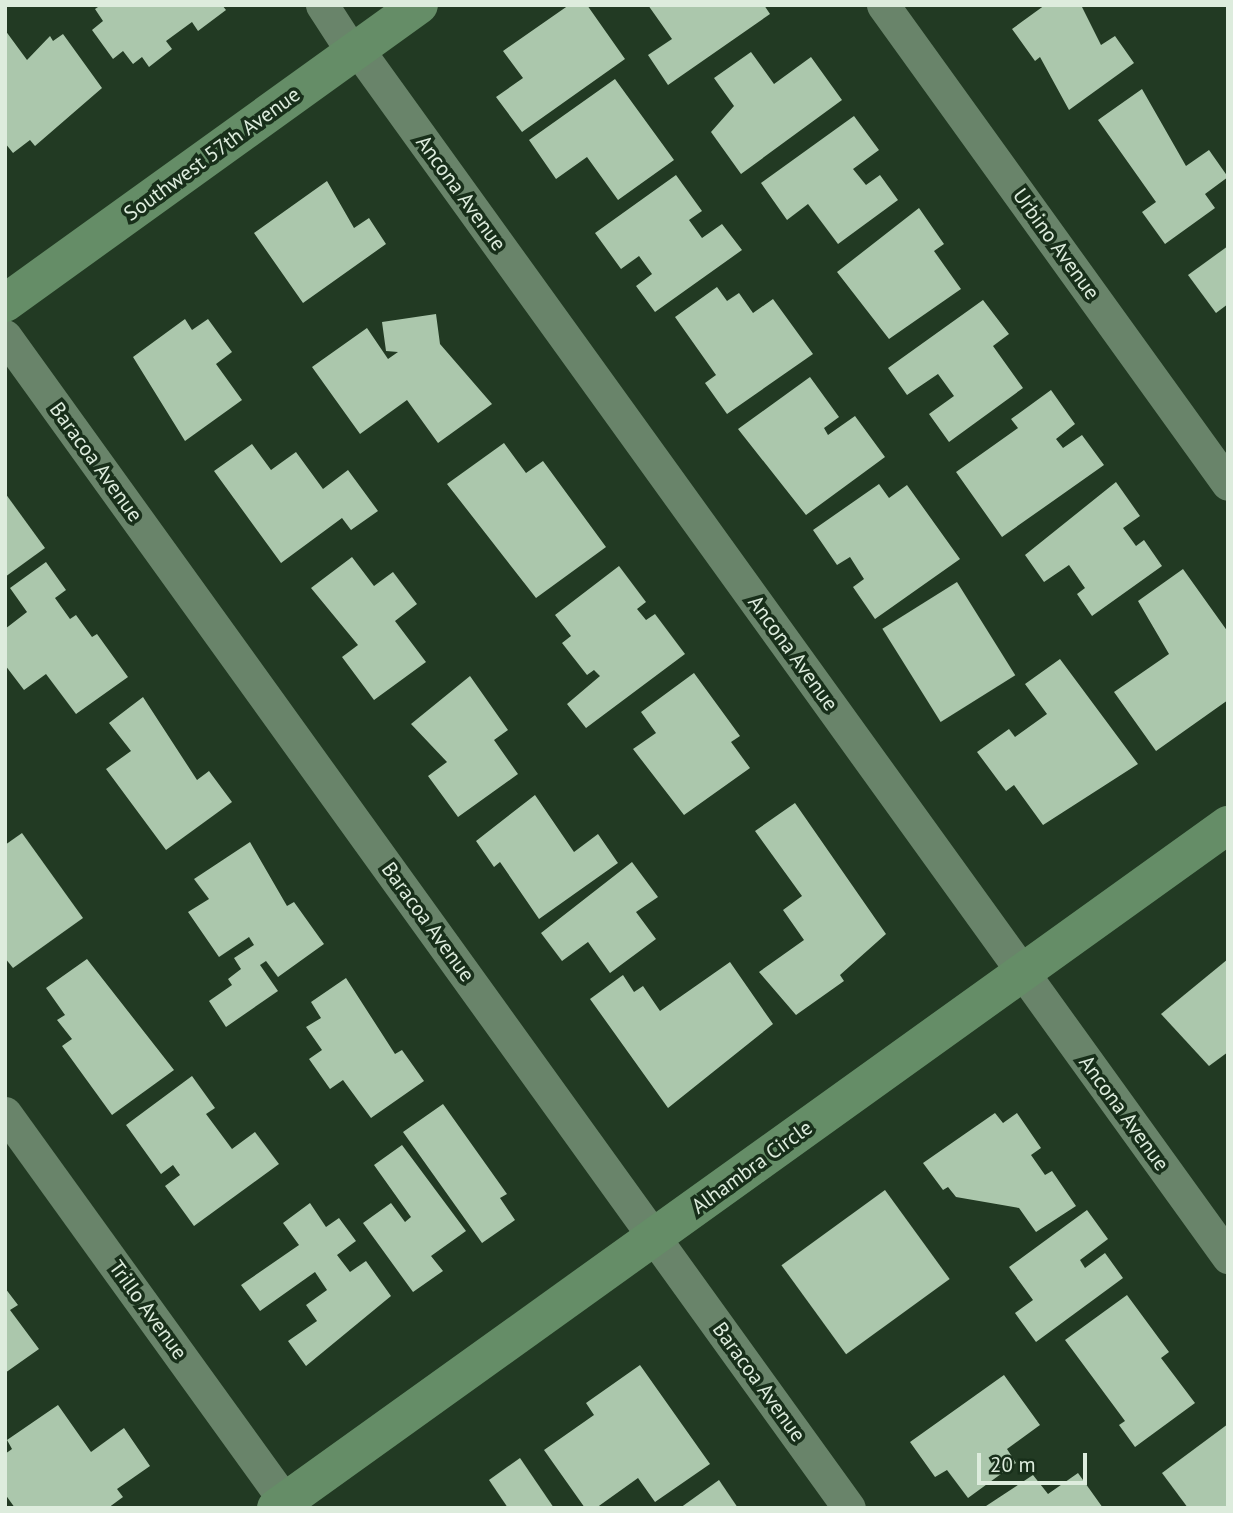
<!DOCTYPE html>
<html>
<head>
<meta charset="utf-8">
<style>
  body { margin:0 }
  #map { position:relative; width:1233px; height:1513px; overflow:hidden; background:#223a23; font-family:"PT Sans",sans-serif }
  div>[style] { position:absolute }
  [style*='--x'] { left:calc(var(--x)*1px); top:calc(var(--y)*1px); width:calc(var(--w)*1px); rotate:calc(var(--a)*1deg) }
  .building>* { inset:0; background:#abc7ac; transform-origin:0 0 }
  .street>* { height:33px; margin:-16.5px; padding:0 16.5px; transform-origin:16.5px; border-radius:16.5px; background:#69846a }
  .secondary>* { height:38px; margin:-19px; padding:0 19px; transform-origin:19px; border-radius:19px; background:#658d67 }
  span { translate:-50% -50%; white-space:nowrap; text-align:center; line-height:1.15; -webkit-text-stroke:7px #182f1a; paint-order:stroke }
  .street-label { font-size:21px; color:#ddecdd }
  .frame { position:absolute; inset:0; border:7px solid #ddecdd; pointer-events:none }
  .scale { position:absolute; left:977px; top:1453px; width:110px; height:32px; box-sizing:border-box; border:4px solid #ddecdd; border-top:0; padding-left:9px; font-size:21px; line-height:24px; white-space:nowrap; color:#ddecdd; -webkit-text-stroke:5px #182f1a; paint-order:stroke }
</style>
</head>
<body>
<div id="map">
  <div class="building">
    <i style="clip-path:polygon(101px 5px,222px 5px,226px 10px,198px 31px,192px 22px,166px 41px,172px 49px,149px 67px,142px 57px,133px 64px,123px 51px,113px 59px,92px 30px,103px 21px,95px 9px)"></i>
    <i style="clip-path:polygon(569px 5px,587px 5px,625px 59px,522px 132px,496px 97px,523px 78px,503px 51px)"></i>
    <i style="clip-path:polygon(648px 5px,764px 5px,770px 14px,668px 85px,648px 55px,672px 39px)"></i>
    <i style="clip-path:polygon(1045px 5px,1081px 5px,1101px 45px,1115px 36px,1134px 63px,1069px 110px,1040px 57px,1035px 61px,1012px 29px)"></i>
    <i style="clip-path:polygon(5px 30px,27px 60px,50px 36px,53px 41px,63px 34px,102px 88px,35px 146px,30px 140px,13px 153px,5px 143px)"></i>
    <i style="clip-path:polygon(751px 52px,774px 84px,811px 57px,842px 100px,741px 174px,711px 132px,734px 106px,714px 78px)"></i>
    <i style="clip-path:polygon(615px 79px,674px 160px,618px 200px,587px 157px,556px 179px,529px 140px)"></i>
    <i style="clip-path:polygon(1142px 89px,1186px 166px,1209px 150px,1228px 177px,1205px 194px,1215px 208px,1165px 244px,1142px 212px,1156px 202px,1098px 120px)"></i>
    <i style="clip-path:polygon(854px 116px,879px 150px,853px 169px,866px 185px,880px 175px,898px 200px,838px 244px,808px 204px,787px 220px,761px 183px)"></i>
    <i style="clip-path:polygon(676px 175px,702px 211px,689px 220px,702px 238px,722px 224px,742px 250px,655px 312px,636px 286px,652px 274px,639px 256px,621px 269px,595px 233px)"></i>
    <i style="clip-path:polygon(327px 181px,354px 228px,369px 218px,386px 244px,303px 303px,254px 233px)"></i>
    <i style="clip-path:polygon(919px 208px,944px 244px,934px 251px,961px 289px,889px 339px,837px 272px)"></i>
    <i style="clip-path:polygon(1228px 246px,1228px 304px,1216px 313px,1188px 275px)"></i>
    <i style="clip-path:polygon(717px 287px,727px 301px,739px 293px,753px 313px,773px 299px,813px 354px,727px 414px,705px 383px,716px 375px,675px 317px)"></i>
    <i style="clip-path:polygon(983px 300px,1009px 334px,993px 346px,1023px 388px,949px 442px,929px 414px,954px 396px,938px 374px,907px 395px,888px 368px)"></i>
    <i style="clip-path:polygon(436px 314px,440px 344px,492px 404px,438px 443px,407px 400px,360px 434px,312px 367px,367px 328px,388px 359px,398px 352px,386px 351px,382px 322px)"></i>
    <i style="clip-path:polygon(185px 319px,192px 330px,208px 319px,232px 352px,216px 364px,242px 400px,185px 441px,133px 357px)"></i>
    <i style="clip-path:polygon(810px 377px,839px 417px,824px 428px,828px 435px,855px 416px,885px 457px,806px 515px,738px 429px)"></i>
    <i style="clip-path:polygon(1051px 390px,1075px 424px,1056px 439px,1063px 448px,1082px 435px,1104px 465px,1002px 537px,956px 472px,1018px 428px,1011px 419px)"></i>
    <i style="clip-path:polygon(504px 443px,526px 473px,543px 461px,606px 547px,536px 598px,447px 484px)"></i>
    <i style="clip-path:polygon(252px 444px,271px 470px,296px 452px,323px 489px,348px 470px,378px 511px,351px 530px,342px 518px,281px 563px,214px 471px)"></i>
    <i style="clip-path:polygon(1116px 482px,1140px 516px,1123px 528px,1136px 546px,1144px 540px,1162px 566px,1092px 616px,1077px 594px,1085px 588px,1069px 565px,1044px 582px,1025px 555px)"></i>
    <i style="clip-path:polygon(879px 484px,889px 498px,907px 485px,960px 559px,875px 619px,853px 587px,864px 579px,850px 557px,837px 565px,813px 530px)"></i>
    <i style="clip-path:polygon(5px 493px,45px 548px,5px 577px)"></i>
    <i style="clip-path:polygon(352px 557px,374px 586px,393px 572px,417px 604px,395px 621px,426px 662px,374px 700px,342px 657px,358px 645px,311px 588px)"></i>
    <i style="clip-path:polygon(46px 562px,66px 590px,55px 598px,70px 619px,76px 615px,92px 637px,97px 634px,128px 677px,76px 714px,46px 674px,24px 690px,5px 665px,5px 629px,27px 612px,10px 588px)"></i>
    <i style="clip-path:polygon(619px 566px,646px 602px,637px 609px,646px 620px,655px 614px,685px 654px,586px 728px,567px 704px,600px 676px,594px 670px,587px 675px,562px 643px,571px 636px,555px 615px)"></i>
    <i style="clip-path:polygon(1183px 569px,1228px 632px,1228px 700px,1156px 751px,1114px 692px,1169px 654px,1138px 601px)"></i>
    <i style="left:957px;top:582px;width:110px;height:88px;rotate:58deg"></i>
    <i style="clip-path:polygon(1060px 659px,1138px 764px,1043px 825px,1014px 785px,1006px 791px,977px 752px,1009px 729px,1015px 737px,1047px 714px,1025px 684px)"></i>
    <i style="clip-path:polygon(694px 673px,740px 736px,731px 742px,750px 768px,684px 815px,633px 749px,656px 733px,641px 712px)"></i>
    <i style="clip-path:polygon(470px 676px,508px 730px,494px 740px,518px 774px,458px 817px,428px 776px,447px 762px,411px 724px)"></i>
    <i style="clip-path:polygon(143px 697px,197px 780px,209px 771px,232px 802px,166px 850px,106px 769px,131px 751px,109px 723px)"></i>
    <i style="clip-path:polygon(535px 795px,574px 852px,598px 834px,618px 863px,539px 919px,500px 862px,494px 867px,476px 841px)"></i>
    <i style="clip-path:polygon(795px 803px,886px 934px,840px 975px,844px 981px,796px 1015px,759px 972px,804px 940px,783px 910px,802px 896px,755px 831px)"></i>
    <i style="clip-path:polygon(22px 833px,83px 918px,13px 968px,5px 958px,5px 845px)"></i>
    <i style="clip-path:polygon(250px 842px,287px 906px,294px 902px,324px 944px,278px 977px,266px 961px,260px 965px,278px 991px,226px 1027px,209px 1001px,232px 985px,228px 979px,241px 969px,234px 958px,254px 945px,249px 937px,219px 957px,188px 912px,209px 899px,194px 879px)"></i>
    <i style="clip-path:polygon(632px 862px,658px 897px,636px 912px,656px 939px,610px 973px,588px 942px,562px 961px,541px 933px)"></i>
    <i style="clip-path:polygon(87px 959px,174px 1070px,112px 1115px,62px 1046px,72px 1039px,57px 1020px,65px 1015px,46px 988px)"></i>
    <i style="clip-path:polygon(1228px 959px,1228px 1052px,1209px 1066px,1161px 1014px)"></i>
    <i style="clip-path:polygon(730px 962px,773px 1024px,668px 1108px,590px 999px,623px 975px,634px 992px,643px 986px,660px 1011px)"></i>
    <i style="clip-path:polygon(346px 978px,395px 1054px,402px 1050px,424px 1081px,371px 1118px,343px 1080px,330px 1089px,309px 1059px,322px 1050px,306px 1027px,321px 1018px,311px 1002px)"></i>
    <i style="clip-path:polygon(192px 1076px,215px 1108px,206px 1114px,232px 1149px,255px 1132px,279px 1164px,194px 1226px,165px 1186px,180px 1175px,173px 1165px,161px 1174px,126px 1125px)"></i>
    <i style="clip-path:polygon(443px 1104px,507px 1194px,500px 1198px,515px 1220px,482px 1243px,403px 1132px)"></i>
    <i style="clip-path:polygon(995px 1113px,1003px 1123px,1017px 1113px,1041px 1148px,1031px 1155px,1045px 1175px,1052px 1171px,1076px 1206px,1036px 1232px,1019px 1208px,956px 1197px,948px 1187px,943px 1190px,923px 1163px)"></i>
    <i style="clip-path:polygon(402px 1145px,466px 1231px,431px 1256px,443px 1271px,413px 1292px,363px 1223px,391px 1203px,405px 1222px,411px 1217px,374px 1165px)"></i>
    <i style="left:885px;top:1190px;width:110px;height:128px;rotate:54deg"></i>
    <i style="clip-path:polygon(310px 1203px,326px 1227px,339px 1218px,356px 1241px,337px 1255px,350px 1272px,366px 1261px,391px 1296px,306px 1366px,288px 1341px,317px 1321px,306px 1305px,327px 1290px,315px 1272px,260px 1311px,241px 1285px,299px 1245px,283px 1223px)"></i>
    <i style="clip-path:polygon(1087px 1210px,1108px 1239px,1080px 1260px,1085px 1268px,1105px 1253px,1123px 1278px,1036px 1342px,1015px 1313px,1033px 1300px,1009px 1267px)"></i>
    <i style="clip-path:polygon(5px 1288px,18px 1305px,10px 1310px,39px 1349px,5px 1373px)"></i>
    <i style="clip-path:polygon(1127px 1295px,1169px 1352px,1161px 1358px,1195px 1403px,1135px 1447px,1119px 1425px,1125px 1421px,1065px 1340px)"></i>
    <i style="clip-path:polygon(640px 1365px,710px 1464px,655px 1502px,638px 1478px,596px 1508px,585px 1508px,544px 1450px,594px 1415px,586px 1403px)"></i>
    <i style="clip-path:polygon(1004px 1375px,1040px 1425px,1007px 1449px,1016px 1463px,968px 1498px,947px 1470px,935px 1477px,910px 1442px)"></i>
    <i style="clip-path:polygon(58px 1405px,91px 1452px,124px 1428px,150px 1466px,117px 1489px,123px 1497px,108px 1508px,15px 1508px,5px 1494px,5px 1454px,12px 1449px,7px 1440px)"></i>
    <i style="clip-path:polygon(1228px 1424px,1228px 1508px,1188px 1508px,1162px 1473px)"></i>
    <i style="clip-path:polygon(520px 1458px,554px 1508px,508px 1508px,489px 1480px)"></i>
    <i style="clip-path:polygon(1078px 1473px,1103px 1508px,983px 1508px,1033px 1475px,1048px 1494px)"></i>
    <i style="clip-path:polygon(719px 1480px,738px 1508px,680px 1508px)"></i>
  </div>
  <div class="street">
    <i style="--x:322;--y:5;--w:57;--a:57.1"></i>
    <i style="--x:883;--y:5;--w:590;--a:54.24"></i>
    <i style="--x:358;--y:50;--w:1488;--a:54.22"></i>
    <i style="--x:5;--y:336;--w:1444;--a:54.24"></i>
    <i style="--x:5;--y:1113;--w:487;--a:54.2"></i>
  </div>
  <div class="secondary">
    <i style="--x:5;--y:303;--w:510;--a:-35.75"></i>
    <i style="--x:276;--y:1508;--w:1172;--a:-35.66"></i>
  </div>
  <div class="street-label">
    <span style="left:212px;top:154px;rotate:-36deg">Southwest 57th Avenue</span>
    <span style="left:461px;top:193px;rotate:54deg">Ancona Avenue</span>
    <span style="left:1056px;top:244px;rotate:54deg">Urbino Avenue</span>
    <span style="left:96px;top:462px;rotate:54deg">Baracoa Avenue</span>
    <span style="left:793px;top:653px;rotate:54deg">Ancona Avenue</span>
    <span style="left:428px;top:922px;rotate:54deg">Baracoa Avenue</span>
    <span style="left:1124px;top:1113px;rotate:54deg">Ancona Avenue</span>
    <span style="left:752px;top:1167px;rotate:-36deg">Alhambra Circle</span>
    <span style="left:148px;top:1310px;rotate:54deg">Trillo Avenue</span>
    <span style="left:759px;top:1382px;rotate:54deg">Baracoa Avenue</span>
  </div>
  <div class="frame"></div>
  <div class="scale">20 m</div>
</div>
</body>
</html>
